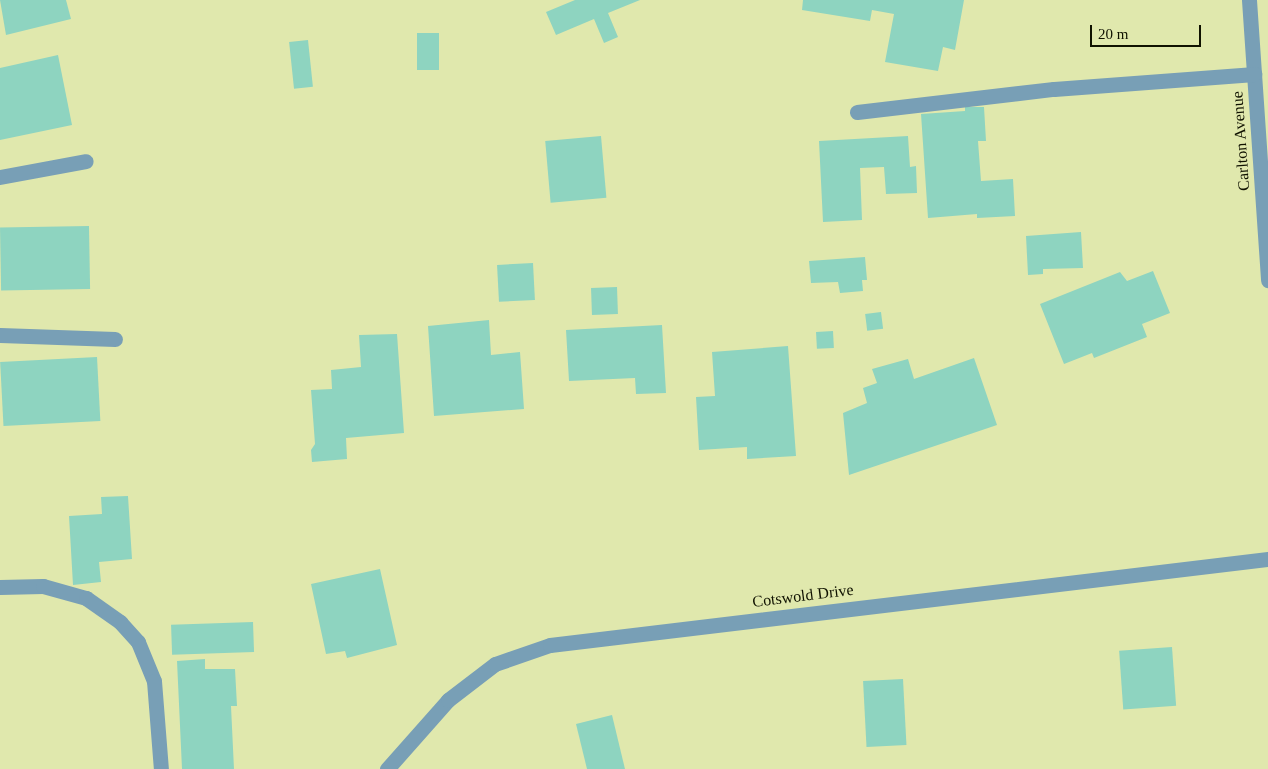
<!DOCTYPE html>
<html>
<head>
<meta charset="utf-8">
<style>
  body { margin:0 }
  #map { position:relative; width:1268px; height:769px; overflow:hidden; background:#e0e8ad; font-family:"Times New Roman",serif }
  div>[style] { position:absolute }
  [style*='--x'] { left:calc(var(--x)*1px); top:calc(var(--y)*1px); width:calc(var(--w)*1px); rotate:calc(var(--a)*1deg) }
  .building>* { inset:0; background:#8ed4c0; transform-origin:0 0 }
  .service>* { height:15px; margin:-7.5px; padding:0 7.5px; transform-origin:7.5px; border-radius:7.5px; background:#789fb6 }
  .minor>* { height:15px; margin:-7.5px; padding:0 7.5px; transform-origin:7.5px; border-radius:7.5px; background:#789fb6 }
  span { translate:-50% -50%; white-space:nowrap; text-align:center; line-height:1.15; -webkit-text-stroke:4px #e0e8ad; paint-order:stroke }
  .street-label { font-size:16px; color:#101200 }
  .scale { position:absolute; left:1090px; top:25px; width:111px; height:22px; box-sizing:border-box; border:2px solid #101200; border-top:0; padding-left:6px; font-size:15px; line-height:18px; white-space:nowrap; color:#101200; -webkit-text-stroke:4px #e0e8ad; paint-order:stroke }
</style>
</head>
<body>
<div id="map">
  <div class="building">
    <i style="clip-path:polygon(0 0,66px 0,71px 19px,6px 35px)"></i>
    <i style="clip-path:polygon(575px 0,640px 0,608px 13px,618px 37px,604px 43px,594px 19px,556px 35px,546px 12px)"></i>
    <i style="clip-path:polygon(803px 0,964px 0,955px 50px,943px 47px,938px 71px,885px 62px,894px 14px,872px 10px,870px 21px,802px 10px)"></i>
    <i style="left:417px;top:33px;width:22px;height:37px"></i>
    <i style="left:308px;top:40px;width:47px;height:19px;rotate:84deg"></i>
    <i style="clip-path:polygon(58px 55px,72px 125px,0 140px,0 68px)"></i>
    <i style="clip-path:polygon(965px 107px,984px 107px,986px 141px,978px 141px,981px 181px,1013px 179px,1015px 216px,977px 218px,977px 214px,928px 218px,921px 114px,965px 111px)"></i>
    <i style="left:601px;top:136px;width:62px;height:56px;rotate:85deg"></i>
    <i style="clip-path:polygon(908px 136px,910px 167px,916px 166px,917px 193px,886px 194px,884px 167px,860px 168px,862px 220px,823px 222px,819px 141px)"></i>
    <i style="left:89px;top:226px;width:63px;height:89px;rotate:89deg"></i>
    <i style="clip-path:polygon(1081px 232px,1083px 268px,1043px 269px,1043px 274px,1028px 275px,1026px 236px)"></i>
    <i style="clip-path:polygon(865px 257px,867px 280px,862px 280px,863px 291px,840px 293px,838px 282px,811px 283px,809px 261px)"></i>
    <i style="left:533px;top:263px;width:37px;height:36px;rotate:87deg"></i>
    <i style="clip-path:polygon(1153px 271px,1170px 313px,1142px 324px,1147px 337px,1094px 358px,1092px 353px,1064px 364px,1040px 304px,1120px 272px,1127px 281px)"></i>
    <i style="left:617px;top:287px;width:27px;height:26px;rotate:88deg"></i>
    <i style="left:881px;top:312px;width:17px;height:16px;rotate:83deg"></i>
    <i style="clip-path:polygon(489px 320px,491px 355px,520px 352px,524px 409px,434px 416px,428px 326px)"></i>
    <i style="clip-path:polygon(662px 325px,666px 393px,636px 394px,635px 378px,569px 381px,566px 330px)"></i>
    <i style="left:833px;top:331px;width:17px;height:17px;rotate:87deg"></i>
    <i style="clip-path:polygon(397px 334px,404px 433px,346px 438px,347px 459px,312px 462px,311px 450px,315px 444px,311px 390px,332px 389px,331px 370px,361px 367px,359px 335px)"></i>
    <i style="clip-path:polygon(788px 346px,796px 456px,747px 459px,747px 447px,699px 450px,696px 397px,715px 396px,712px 352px)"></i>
    <i style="left:97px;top:357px;width:64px;height:97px;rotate:87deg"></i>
    <i style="clip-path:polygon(974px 358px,997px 425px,849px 475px,843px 413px,867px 403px,863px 388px,877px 383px,872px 369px,908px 359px,914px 379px)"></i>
    <i style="clip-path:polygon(128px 496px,132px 559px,99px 562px,101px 582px,73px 585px,69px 516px,102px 514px,101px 497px)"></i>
    <i style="clip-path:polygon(380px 569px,397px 645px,347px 658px,345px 651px,326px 654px,311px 584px)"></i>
    <i style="left:253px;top:622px;width:30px;height:82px;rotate:88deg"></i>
    <i style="left:1172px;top:647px;width:59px;height:53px;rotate:86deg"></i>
    <i style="clip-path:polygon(205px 659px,205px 669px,235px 669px,237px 706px,231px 706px,234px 769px,182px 769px,177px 661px)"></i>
    <i style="left:903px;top:679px;width:66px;height:40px;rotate:87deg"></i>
    <i style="clip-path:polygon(612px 715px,625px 769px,587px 769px,576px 724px)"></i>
  </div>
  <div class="service">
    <i style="--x:0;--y:177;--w:87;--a:-10.5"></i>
    <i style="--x:0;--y:335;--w:115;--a:2"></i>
  </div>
  <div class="minor">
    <i style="--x:1249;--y:0;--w:281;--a:86.1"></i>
    <i style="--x:857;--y:112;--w:198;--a:-6.7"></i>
    <i style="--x:1054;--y:89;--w:201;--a:-4.3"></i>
    <i style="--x:0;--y:587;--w:43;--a:-1.3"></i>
    <i style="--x:43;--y:586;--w:45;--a:15.6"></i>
    <i style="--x:86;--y:598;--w:42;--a:35.2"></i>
    <i style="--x:120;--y:622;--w:27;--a:48"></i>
    <i style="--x:138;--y:642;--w:42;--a:67.7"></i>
    <i style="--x:154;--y:681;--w:88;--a:85.5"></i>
    <i style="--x:387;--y:769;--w:92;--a:-48.5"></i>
    <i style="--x:448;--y:700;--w:59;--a:-37.5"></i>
    <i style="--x:495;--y:664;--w:58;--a:-19.1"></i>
    <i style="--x:550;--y:645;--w:723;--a:-6.83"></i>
  </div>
  <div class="street-label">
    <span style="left:1241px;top:141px;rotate:-94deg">Carlton Avenue</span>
    <span style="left:803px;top:596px;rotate:-7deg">Cotswold Drive</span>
  </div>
  <div class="scale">20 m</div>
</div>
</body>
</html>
